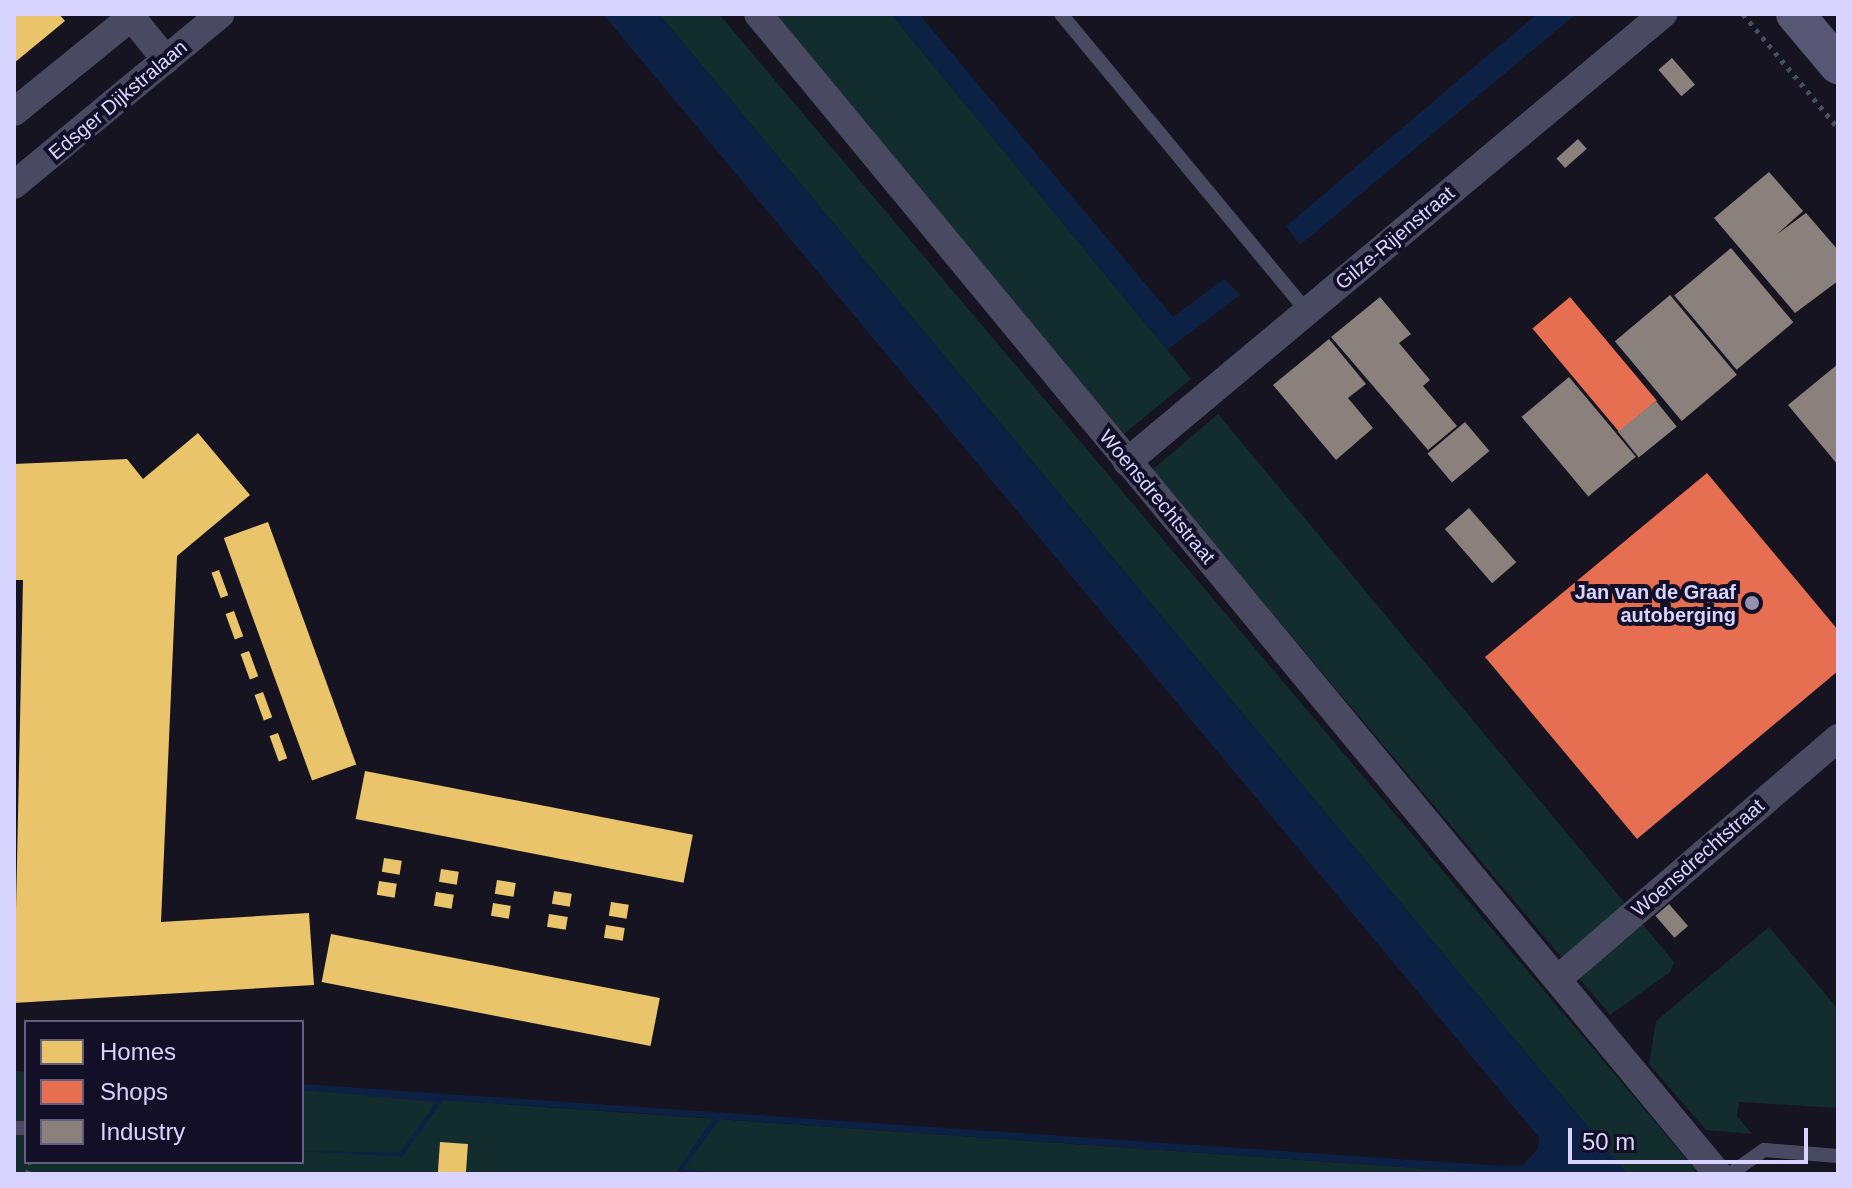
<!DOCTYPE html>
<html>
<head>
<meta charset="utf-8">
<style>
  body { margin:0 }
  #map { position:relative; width:1852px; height:1188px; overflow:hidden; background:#161421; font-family:Helvetica,sans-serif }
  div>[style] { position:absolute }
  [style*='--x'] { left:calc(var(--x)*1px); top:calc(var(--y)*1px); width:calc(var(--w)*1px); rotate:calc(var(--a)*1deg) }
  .green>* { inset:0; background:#132c2d }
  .water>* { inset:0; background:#0d2144 }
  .homes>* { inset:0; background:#e9c46a; transform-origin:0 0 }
  .shops>* { inset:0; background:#e76f51; transform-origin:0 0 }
  .industry>* { inset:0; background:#8a817c; transform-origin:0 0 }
  .path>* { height:5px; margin-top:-2.5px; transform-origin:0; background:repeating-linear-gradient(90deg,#44505f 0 4px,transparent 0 10px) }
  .lane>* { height:14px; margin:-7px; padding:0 7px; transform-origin:7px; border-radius:7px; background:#4a4962 }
  .street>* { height:28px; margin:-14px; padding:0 14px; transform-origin:14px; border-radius:14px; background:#4a4962 }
  .secondary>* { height:38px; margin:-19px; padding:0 19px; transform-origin:19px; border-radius:19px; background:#575674 }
  .dots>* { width:22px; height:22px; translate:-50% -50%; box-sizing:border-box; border:4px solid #130f26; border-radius:50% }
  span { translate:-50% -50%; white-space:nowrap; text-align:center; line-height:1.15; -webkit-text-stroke:8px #130f26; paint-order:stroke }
  .street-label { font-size:20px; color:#d9d4ff }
  .poi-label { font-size:20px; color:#d9d4ff; font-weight:700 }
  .right { translate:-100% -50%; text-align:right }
  .frame { position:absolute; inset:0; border:16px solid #d9d4ff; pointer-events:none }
  .legend { position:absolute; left:24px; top:1020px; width:280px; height:144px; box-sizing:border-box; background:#130f26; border:2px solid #625e7d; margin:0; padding:10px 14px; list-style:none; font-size:24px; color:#d9d4ff }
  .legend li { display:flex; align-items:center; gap:16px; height:40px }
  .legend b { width:40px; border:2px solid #625e7d }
  .scale { position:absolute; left:1568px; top:1128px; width:240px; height:36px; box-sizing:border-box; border:4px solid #d9d4ff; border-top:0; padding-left:10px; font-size:24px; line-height:28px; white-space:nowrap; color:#d9d4ff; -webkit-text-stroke:6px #130f26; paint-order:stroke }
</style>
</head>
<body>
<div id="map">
  <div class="green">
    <i style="clip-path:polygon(659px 14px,719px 14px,1699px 1174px,1627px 1174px)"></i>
    <i style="clip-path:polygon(769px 14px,891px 14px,1191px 379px,1124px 434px)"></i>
    <i style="clip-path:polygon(1218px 414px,1674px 962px,1670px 972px,1610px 1015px,1152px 470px)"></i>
    <i style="clip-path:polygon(1769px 927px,1838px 1009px,1838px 1108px,1739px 1102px,1737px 1116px,1752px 1134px,1706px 1130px,1649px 1064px,1656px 1021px)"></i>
    <i style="clip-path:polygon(14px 1071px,26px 1072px,26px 1162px,302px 1162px,302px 1090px,1503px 1174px,14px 1174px)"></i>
  </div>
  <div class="water">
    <i style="clip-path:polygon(603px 14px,659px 14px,1627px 1174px,1503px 1174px,720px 1119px,683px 1169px,731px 1174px,675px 1174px,713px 1118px,443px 1100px,402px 1157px,302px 1151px,400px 1153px,436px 1102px,302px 1090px,302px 1084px,1502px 1166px,1522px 1166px,1538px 1149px,1539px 1137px,1518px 1112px)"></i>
    <i style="clip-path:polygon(891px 14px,919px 14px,1173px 317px,1224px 279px,1240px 295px,1167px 350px)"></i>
    <i style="clip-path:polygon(1537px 14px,1576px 14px,1300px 245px,1286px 226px)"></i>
  </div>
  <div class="homes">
    <i style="clip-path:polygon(14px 14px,59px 14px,65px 21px,14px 63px)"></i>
    <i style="clip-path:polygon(198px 433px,250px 495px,177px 556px,161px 922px,309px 913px,314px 985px,14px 1003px,23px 580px,14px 580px,14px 464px,127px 459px,143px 479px)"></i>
    <i style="left:268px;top:522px;width:258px;height:47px;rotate:70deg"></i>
    <i style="left:219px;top:570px;width:27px;height:8px;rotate:70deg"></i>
    <i style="left:234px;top:611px;width:27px;height:9px;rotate:70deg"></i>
    <i style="left:249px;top:651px;width:27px;height:9px;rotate:70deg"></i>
    <i style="left:263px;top:692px;width:27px;height:9px;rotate:70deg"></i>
    <i style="left:278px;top:733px;width:27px;height:9px;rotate:70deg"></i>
    <i style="left:365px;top:771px;width:334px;height:49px;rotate:11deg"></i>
    <i style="left:384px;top:858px;width:18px;height:14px;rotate:9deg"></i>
    <i style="left:441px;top:869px;width:18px;height:13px;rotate:9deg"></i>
    <i style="left:497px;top:880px;width:19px;height:14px;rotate:9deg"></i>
    <i style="left:379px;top:881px;width:18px;height:14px;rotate:9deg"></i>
    <i style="left:554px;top:891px;width:18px;height:13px;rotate:9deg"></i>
    <i style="left:436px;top:892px;width:18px;height:14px;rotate:9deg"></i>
    <i style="left:611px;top:902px;width:18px;height:14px;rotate:9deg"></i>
    <i style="left:493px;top:903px;width:18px;height:13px;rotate:9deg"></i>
    <i style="left:549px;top:914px;width:19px;height:13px;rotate:9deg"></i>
    <i style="left:606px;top:925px;width:19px;height:13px;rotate:9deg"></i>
    <i style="left:331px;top:934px;width:335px;height:49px;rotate:11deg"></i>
    <i style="left:440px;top:1142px;width:28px;height:32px;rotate:4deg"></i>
  </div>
  <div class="shops">
    <i style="left:1570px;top:297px;width:135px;height:49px;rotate:50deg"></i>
    <i style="clip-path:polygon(1707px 473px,1838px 630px,1838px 671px,1637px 839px,1485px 657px)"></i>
  </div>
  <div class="industry">
    <i style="left:1672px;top:58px;width:35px;height:18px;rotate:49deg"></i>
    <i style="left:1578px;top:139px;width:13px;height:29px;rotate:48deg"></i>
    <i style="clip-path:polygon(1769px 172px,1803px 211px,1776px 235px,1806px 213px,1838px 250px,1838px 281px,1795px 313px,1714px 218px)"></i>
    <i style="left:1731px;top:248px;width:97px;height:74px;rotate:50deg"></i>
    <i style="left:1670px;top:295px;width:104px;height:72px;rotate:50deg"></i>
    <i style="clip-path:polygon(1380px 297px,1411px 334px,1399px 343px,1430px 380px,1423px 386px,1457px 426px,1428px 450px,1331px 337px)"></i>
    <i style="clip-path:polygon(1329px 339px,1366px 384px,1348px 398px,1373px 428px,1336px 460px,1273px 385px)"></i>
    <i style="clip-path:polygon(1838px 364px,1838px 465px,1788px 405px)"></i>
    <i style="left:1569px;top:377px;width:104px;height:62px;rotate:50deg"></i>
    <i style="left:1656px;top:401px;width:33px;height:49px;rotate:51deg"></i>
    <i style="left:1465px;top:422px;width:38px;height:49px;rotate:50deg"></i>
    <i style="left:1469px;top:508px;width:72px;height:32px;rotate:49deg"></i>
    <i style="left:1669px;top:904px;width:29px;height:18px;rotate:49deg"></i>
  </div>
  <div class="path">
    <i style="--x:1743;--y:14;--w:148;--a:50.2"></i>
    <i style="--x:28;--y:1174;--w:12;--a:-85"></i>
  </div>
  <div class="lane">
    <i style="--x:1061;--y:14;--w:386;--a:50.4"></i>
    <i style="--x:14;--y:1128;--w:12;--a:0"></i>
    <i style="--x:1730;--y:1174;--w:42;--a:-35.2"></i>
    <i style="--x:1764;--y:1150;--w:74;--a:4.6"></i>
  </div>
  <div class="street">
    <i style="--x:129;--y:14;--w:59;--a:51.2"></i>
    <i style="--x:758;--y:14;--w:1506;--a:50.39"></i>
    <i style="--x:14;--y:112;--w:156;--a:-39"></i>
    <i style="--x:14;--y:185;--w:268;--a:-39.6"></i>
    <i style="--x:1127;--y:462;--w:699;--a:-39.89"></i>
    <i style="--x:1559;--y:978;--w:368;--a:-40.7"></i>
  </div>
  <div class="secondary">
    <i style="--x:1795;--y:14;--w:67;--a:49.9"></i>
  </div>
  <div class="dots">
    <i style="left:1752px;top:603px;background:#9591b1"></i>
  </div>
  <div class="street-label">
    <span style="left:118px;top:100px;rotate:-40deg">Edsger Dijkstralaan</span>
    <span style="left:1395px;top:238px;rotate:-40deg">Gilze-Rijenstraat</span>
    <span style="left:1157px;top:497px;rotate:50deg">Woensdrechtstraat</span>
    <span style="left:1698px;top:858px;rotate:-41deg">Woensdrechtstraat</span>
  </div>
  <div class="poi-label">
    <span class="right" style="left:1736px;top:604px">Jan van de Graaf<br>autoberging</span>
  </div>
  <div class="frame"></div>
  <ul class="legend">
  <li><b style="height:22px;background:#e9c46a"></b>Homes</li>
  <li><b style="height:22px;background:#e76f51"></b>Shops</li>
  <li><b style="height:22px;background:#8a817c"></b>Industry</li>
  </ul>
  <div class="scale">50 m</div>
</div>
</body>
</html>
